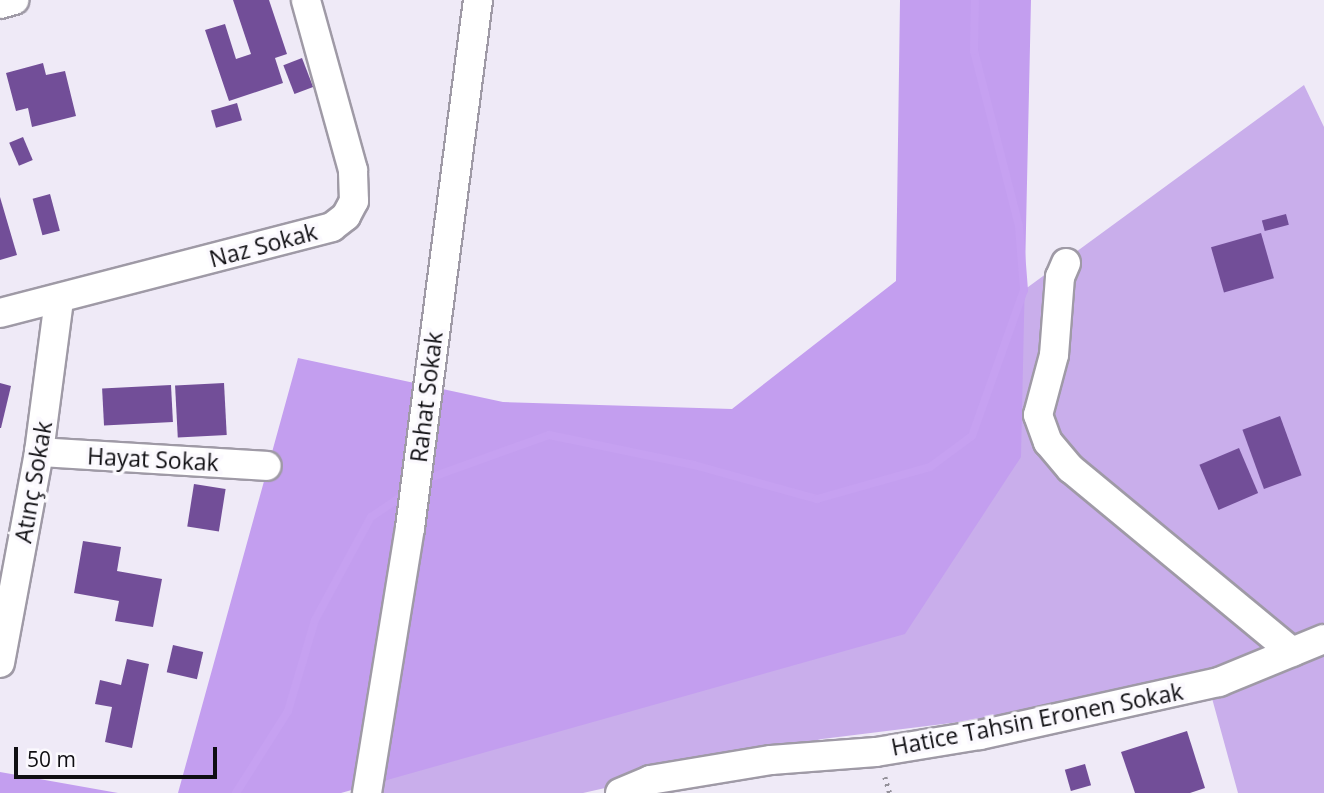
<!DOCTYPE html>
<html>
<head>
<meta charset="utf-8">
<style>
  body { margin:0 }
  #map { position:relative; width:1324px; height:793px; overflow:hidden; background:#efeaf7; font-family:"Open Sans",sans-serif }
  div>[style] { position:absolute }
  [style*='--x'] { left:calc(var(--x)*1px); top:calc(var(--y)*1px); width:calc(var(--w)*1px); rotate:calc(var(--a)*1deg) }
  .green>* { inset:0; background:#c9aeeb }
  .forest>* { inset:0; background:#c39eef }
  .stream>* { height:8px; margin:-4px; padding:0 4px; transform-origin:4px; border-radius:4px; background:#c6a1f1 }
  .building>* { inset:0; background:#724e98; transform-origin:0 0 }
  .path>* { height:4.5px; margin-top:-2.25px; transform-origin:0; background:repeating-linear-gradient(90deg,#94919a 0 2px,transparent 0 7px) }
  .roads { filter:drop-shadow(2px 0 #9f9aa6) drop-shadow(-2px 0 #9f9aa6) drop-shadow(0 2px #9f9aa6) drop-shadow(0 -2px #9f9aa6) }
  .minor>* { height:28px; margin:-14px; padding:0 14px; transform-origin:14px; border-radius:14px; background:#fff }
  span { translate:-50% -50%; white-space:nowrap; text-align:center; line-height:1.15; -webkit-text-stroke:7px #fbf9fe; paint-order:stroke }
  .street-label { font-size:23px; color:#0f0e12 }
  .scale { position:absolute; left:14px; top:747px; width:203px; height:32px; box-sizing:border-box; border:4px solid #0f0e12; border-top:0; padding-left:9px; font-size:21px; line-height:24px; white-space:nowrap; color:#0f0e12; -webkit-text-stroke:5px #fbf9fe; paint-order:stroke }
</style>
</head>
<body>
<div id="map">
  <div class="green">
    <i style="clip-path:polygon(1304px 85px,1324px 127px,1324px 793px,1238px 793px,1210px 691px,822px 739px,583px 793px,380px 793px,380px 782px,1024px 290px)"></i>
  </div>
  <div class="forest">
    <i style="clip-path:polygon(900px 0,1031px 0,1021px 457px,905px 634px,341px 793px,178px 793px,298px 358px,503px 402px,732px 409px,896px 281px)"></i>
    <i style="clip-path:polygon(0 772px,118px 793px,0 793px)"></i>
  </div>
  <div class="stream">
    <i style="--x:424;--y:480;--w:133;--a:-19.8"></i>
    <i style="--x:549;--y:435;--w:148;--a:11.7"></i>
    <i style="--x:694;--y:465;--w:128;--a:15.5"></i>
    <i style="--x:817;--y:499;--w:117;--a:-15.8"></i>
    <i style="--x:930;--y:467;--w:52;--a:-36.4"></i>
    <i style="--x:972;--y:436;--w:155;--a:-70.4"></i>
    <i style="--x:1024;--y:290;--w:64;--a:-94.5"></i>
    <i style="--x:1019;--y:226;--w:181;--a:-104.4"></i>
    <i style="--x:974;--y:51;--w:51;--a:-88.9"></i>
    <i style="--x:236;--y:793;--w:97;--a:-57.6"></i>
    <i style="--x:288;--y:711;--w:95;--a:-73.5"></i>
    <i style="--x:315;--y:620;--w:117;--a:-61.5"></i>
    <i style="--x:371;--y:517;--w:45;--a:-34"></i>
  </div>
  <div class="building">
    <i style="clip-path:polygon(233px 0,269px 0,287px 54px,275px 58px,283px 83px,229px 101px,205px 30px,225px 24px,236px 59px,251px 54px)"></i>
    <i style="left:302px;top:58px;width:31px;height:20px;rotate:69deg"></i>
    <i style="clip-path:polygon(43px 63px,46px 75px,65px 71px,76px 116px,32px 127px,28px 108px,16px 111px,6px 73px)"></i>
    <i style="left:237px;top:103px;width:18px;height:27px;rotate:74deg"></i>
    <i style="left:23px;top:137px;width:25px;height:15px;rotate:67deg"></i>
    <i style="left:50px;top:194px;width:38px;height:18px;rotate:75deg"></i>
    <i style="clip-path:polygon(0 197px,17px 255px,0 260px)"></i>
    <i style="left:1286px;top:214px;width:11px;height:25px;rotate:75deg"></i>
    <i style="left:1261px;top:233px;width:47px;height:52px;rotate:74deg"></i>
    <i style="clip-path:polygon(0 383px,11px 386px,1px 428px,0 428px)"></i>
    <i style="left:224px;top:383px;width:52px;height:49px;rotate:87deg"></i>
    <i style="left:171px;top:385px;width:37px;height:69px;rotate:87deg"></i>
    <i style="left:1280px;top:416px;width:63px;height:40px;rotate:70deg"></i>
    <i style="left:1239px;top:448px;width:49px;height:43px;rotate:67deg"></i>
    <i style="left:194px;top:484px;width:32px;height:43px;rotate:9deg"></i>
    <i style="clip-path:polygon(83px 541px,121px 547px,117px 571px,162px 579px,153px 627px,115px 621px,119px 601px,74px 593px)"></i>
    <i style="left:173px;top:645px;width:31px;height:28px;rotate:13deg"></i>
    <i style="clip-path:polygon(127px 659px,149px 664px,132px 748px,105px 742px,112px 707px,95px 704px,100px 680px,121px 685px)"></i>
    <i style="clip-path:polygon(1187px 731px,1205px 788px,1190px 793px,1135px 793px,1121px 752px)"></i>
    <i style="left:1085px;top:764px;width:22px;height:21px;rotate:74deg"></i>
  </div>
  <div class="path">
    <i style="--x:885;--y:777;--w:17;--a:73"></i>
  </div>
  <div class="roads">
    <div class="minor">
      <i style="--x:0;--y:4;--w:15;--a:-16"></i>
      <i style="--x:1066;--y:263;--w:15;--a:113"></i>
      <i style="--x:1060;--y:277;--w:78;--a:94.4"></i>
      <i style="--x:1054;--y:355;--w:62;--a:104.9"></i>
      <i style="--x:1038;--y:415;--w:29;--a:70"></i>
      <i style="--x:1048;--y:442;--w:35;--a:50"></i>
      <i style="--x:1071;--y:469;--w:287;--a:39.6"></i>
      <i style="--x:0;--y:313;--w:343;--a:-14.5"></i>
      <i style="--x:332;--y:227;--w:18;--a:-38"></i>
      <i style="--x:346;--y:216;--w:17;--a:-62"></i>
      <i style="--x:354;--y:201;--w:31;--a:-92"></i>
      <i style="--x:353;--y:170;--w:176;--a:-105.5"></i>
      <i style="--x:39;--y:452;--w:228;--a:3.5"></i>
      <i style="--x:0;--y:663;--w:215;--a:-79.5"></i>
      <i style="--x:39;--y:452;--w:153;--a:-82.5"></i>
      <i style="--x:367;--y:793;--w:268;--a:-80.8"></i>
      <i style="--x:410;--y:528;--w:532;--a:-82.66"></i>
      <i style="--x:620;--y:793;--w:33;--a:-23"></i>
      <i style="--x:650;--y:780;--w:123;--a:-9.4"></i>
      <i style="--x:771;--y:760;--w:105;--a:-4.4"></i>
      <i style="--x:876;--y:752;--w:105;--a:-9.3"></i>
      <i style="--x:980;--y:735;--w:245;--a:-12.5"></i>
      <i style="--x:1219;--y:682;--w:113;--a:-22.3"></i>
    </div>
  </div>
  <div class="street-label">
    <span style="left:263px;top:245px;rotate:-15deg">Naz Sokak</span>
    <span style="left:426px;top:397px;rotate:-83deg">Rahat Sokak</span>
    <span style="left:153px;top:459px;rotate:3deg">Hayat Sokak</span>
    <span style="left:33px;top:482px;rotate:-80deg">Atınç Sokak</span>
    <span style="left:1037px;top:719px;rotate:-11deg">Hatice Tahsin Eronen Sokak</span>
  </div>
  <div class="scale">50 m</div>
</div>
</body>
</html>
